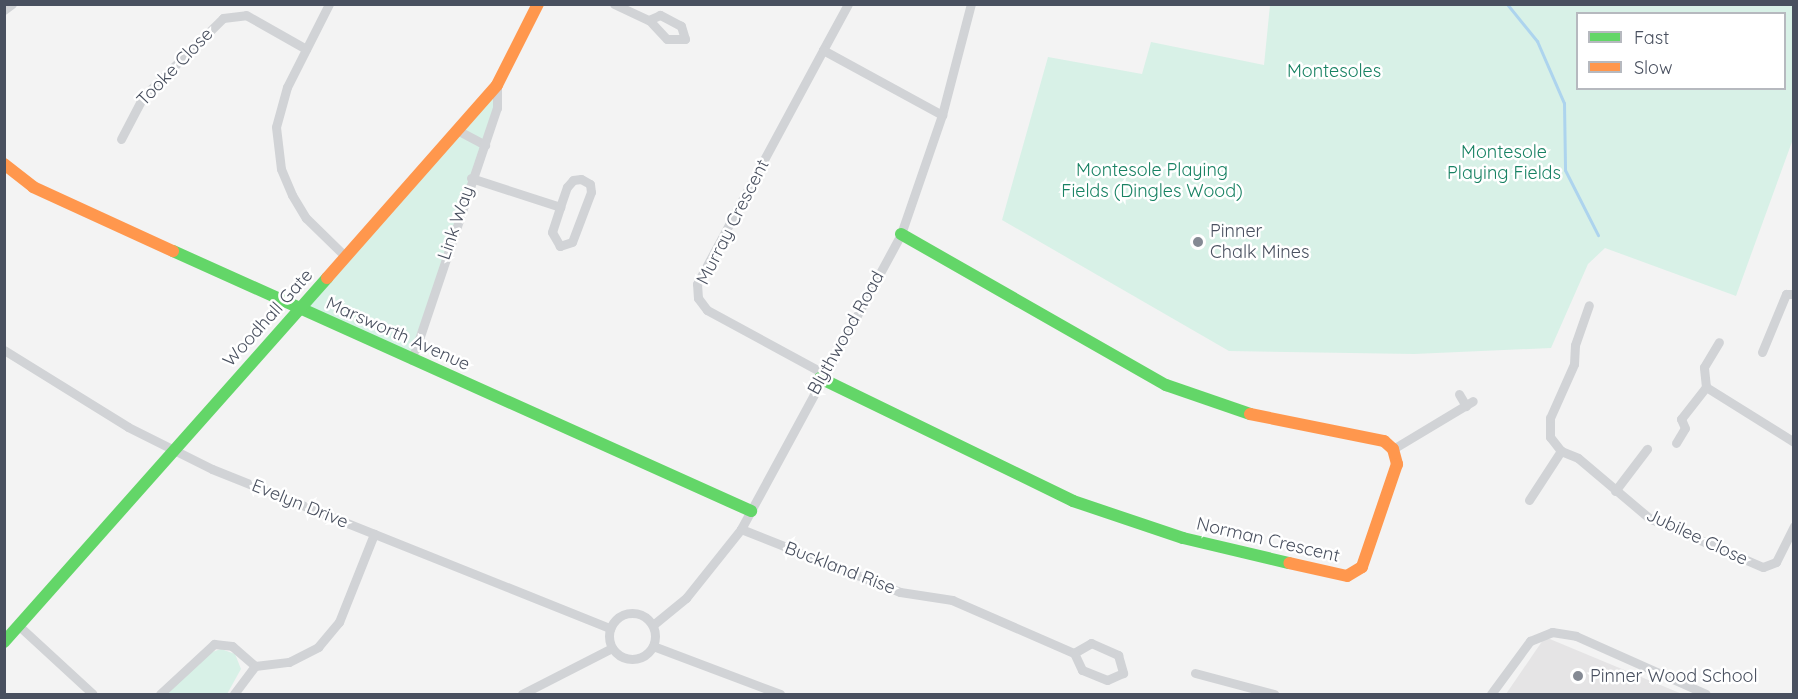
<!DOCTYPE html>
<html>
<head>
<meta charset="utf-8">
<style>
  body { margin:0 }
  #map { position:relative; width:1798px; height:699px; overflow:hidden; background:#f3f3f3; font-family:Quicksand,sans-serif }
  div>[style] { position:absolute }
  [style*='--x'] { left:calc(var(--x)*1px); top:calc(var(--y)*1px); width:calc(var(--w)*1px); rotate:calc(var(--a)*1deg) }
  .education>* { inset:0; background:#e5e4e5 }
  .green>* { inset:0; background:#d8f1e7 }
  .stream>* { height:3px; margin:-1.5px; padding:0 1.5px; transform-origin:1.5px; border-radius:1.5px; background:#add4ee }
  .street>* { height:9px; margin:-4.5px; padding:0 4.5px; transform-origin:4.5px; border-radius:4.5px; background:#d1d3d6 }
  .street>.ring { margin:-4.5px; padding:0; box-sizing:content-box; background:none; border:9px solid #d1d3d6; border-radius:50% }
  .fast>* { height:12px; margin:-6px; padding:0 6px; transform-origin:6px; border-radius:6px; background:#63d668 }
  .slow>* { height:12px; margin:-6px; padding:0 6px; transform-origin:6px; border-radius:6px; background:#ff974d }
  .dots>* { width:16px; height:16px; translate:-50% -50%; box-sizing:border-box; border:3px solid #fff; border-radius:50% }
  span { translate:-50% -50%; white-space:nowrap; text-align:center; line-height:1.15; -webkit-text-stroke:5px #fff; paint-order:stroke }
  .street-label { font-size:18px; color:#49505f }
  .park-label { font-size:18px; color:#188263 }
  .poi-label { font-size:18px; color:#49505f }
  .left { translate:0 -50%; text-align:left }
  .frame { position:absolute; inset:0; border:6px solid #49505f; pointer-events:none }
  .legend { position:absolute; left:1576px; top:12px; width:210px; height:78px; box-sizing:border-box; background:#fff; border:2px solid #b6b9bf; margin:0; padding:8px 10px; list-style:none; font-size:18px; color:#49505f }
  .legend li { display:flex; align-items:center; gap:12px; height:30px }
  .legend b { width:30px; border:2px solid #b6b9bf }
</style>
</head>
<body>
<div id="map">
  <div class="education">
    <i style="clip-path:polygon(1545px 637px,1682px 694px,1506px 694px)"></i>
  </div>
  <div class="green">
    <i style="clip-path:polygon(evenodd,1270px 5px,1793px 5px,1793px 139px,1736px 296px,1605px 248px,1588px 264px,1551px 348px,1414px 354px,1229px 351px,1002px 220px,1048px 57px,1142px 74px,1151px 42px,1264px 65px,1270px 5px,1578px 14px,1784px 14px,1784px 88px,1578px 88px,1578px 14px)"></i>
    <i style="clip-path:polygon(497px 85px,497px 108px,412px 360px,299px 309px)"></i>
    <i style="clip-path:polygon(221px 649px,235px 654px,241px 669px,227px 694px,167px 694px,209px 653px)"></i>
  </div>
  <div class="stream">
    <i style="--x:1507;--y:4;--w:48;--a:51"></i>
    <i style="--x:1537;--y:41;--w:68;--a:66.5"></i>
    <i style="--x:1564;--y:103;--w:67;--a:89.1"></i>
    <i style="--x:1565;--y:170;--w:73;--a:63.1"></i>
  </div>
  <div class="street">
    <i style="--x:329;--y:4;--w:93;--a:116.8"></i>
    <i style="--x:287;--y:87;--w:41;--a:105.4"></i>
    <i style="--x:276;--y:127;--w:42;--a:83.2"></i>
    <i style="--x:281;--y:169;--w:28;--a:67"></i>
    <i style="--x:292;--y:195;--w:27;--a:59"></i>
    <i style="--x:306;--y:218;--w:56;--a:44.3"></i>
    <i style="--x:614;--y:4;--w:38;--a:25"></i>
    <i style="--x:649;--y:20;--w:26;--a:47"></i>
    <i style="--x:667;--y:39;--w:18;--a:0"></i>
    <i style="--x:685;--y:39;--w:14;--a:-107"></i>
    <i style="--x:681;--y:26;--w:24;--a:-152"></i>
    <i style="--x:660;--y:15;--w:12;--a:156"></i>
    <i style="--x:4;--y:10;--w:10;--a:-37"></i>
    <i style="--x:823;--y:50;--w:52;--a:-61.5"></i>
    <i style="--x:457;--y:130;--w:32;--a:28"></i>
    <i style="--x:121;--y:139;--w:47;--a:-62.4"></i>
    <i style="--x:143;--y:97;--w:112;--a:-44.6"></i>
    <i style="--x:223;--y:18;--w:23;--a:-7"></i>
    <i style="--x:246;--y:15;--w:69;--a:29.5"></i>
    <i style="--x:471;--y:178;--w:94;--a:18"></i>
    <i style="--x:581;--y:179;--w:10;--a:29"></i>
    <i style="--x:590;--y:184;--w:8;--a:83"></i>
    <i style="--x:591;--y:192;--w:53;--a:110.8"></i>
    <i style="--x:572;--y:242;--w:13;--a:162"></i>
    <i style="--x:560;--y:246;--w:16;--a:-120"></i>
    <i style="--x:552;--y:232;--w:26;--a:-72"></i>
    <i style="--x:560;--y:207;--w:21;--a:-71"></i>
    <i style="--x:567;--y:187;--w:9;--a:-49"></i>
    <i style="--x:573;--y:180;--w:8;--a:-7"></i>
    <i style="--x:4;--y:350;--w:146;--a:31.8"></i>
    <i style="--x:128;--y:427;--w:94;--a:26.6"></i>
    <i style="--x:212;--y:469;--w:429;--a:21.8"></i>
    <i style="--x:1762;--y:352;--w:63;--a:-67.5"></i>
    <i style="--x:1786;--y:294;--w:8;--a:0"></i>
    <i style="--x:412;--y:360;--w:266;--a:-71.4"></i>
    <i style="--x:497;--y:108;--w:23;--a:-90"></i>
    <i style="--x:823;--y:373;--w:132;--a:-151.5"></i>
    <i style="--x:707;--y:310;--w:15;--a:-127"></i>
    <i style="--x:698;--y:298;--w:14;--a:-94"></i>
    <i style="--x:697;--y:284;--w:266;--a:-61.7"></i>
    <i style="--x:823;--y:50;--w:136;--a:28.6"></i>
    <i style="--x:1706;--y:387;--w:104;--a:32"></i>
    <i style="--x:1706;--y:387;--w:20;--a:-96"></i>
    <i style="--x:1704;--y:367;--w:29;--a:-59"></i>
    <i style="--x:1459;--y:394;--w:14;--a:60"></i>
    <i style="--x:1676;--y:443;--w:17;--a:-59"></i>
    <i style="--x:1685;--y:428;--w:10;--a:-114"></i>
    <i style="--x:1681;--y:419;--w:41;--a:-52"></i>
    <i style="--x:1393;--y:449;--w:93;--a:-31"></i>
    <i style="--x:1561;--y:451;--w:18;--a:-128"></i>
    <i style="--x:1550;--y:437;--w:19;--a:-90"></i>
    <i style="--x:1550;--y:418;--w:59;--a:-66"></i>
    <i style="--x:1574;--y:364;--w:19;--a:-87"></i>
    <i style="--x:1575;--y:345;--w:42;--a:-70.7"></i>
    <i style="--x:1615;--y:491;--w:53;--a:-52.7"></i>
    <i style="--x:1529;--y:500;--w:59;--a:-56.9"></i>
    <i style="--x:1561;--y:451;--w:18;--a:22"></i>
    <i style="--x:1578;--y:458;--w:93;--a:40.2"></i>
    <i style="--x:1649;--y:518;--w:124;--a:23.3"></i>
    <i style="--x:1763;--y:567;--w:14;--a:-21"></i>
    <i style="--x:1776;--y:562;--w:40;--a:-63.4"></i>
    <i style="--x:741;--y:529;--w:171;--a:21.6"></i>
    <i style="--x:900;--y:592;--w:53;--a:8.7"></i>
    <i style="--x:952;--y:600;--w:133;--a:23.5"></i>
    <i style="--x:1074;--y:653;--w:20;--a:-30"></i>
    <i style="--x:1091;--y:643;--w:30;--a:24"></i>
    <i style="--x:1118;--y:655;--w:19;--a:74"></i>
    <i style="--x:1123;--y:673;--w:17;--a:156"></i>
    <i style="--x:1107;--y:680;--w:27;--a:-158"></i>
    <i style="--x:1082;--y:670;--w:19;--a:-115"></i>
    <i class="ring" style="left:609px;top:613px;width:37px;height:37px"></i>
    <i style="--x:653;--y:625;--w:43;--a:-39.3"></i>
    <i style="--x:686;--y:598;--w:88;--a:-51.4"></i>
    <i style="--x:741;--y:529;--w:336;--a:-61.5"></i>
    <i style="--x:901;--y:234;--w:126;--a:-71"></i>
    <i style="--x:942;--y:115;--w:115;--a:-75.4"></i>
    <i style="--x:19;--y:626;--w:100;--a:42.6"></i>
    <i style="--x:653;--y:646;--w:136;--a:20.7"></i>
    <i style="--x:255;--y:666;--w:34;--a:-7"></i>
    <i style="--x:289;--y:662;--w:33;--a:-27"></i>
    <i style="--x:318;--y:647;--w:33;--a:-50"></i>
    <i style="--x:339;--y:622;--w:95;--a:-68.3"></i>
    <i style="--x:1195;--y:673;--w:82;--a:14.9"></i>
    <i style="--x:160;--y:694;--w:74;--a:-42.8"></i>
    <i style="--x:214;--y:644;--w:18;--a:6"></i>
    <i style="--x:232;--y:646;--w:30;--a:41"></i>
    <i style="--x:255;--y:666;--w:35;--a:127"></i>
    <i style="--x:522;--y:694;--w:101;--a:-27.1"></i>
    <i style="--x:1491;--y:694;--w:66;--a:-53.7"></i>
    <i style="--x:1530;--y:641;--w:24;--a:-22"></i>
    <i style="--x:1552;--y:632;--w:24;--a:9"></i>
    <i style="--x:1576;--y:636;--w:142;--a:24"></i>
  </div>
  <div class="fast">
    <i style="--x:901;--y:234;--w:305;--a:29.7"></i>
    <i style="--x:1166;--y:385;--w:89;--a:19"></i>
    <i style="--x:173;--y:251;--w:634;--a:24.22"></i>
    <i style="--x:820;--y:378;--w:281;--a:25.9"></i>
    <i style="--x:1073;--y:501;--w:116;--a:18.6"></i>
    <i style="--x:1183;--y:538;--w:109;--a:13.3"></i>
    <i style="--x:4;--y:642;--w:487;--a:-48.4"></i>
  </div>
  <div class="slow">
    <i style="--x:4;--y:164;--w:37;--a:38"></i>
    <i style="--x:33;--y:187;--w:154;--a:24.6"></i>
    <i style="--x:327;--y:278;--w:257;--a:-48.6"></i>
    <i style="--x:497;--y:85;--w:91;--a:-63.2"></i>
    <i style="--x:1250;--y:414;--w:137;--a:11.4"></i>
    <i style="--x:1384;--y:441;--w:12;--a:42"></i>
    <i style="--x:1393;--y:449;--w:16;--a:75"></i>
    <i style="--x:1397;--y:464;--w:109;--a:108.8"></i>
    <i style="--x:1362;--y:567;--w:17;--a:149"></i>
    <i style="--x:1347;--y:576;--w:59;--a:-167.4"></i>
  </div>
  <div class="dots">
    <i style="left:1198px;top:242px;background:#848993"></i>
    <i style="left:1578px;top:676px;background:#848993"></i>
  </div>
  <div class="street-label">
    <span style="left:175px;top:67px;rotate:-46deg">Tooke Close</span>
    <span style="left:733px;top:222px;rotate:-63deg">Murray Crescent</span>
    <span style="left:456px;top:223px;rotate:-71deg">Link Way</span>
    <span style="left:268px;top:318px;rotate:-48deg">Woodhall Gate</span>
    <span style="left:846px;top:333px;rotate:-61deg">Blythwood Road</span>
    <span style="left:398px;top:334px;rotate:24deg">Marsworth Avenue</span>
    <span style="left:300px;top:504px;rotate:22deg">Evelyn Drive</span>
    <span style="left:1697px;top:537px;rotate:25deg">Jubilee Close</span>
    <span style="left:1268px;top:540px;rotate:13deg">Norman Crescent</span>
    <span style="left:840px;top:568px;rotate:21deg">Buckland Rise</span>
  </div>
  <div class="park-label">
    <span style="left:1334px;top:71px">Montesoles</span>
    <span style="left:1504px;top:163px">Montesole<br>Playing Fields</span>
    <span style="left:1152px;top:181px">Montesole Playing<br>Fields (Dingles Wood)</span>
  </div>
  <div class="poi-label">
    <span class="left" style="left:1210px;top:242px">Pinner<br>Chalk Mines</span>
    <span class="left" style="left:1590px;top:676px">Pinner Wood School</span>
  </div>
  <div class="frame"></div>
  <ul class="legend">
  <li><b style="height:8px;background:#63d668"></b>Fast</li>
  <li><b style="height:8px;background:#ff974d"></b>Slow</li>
  </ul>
</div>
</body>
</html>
